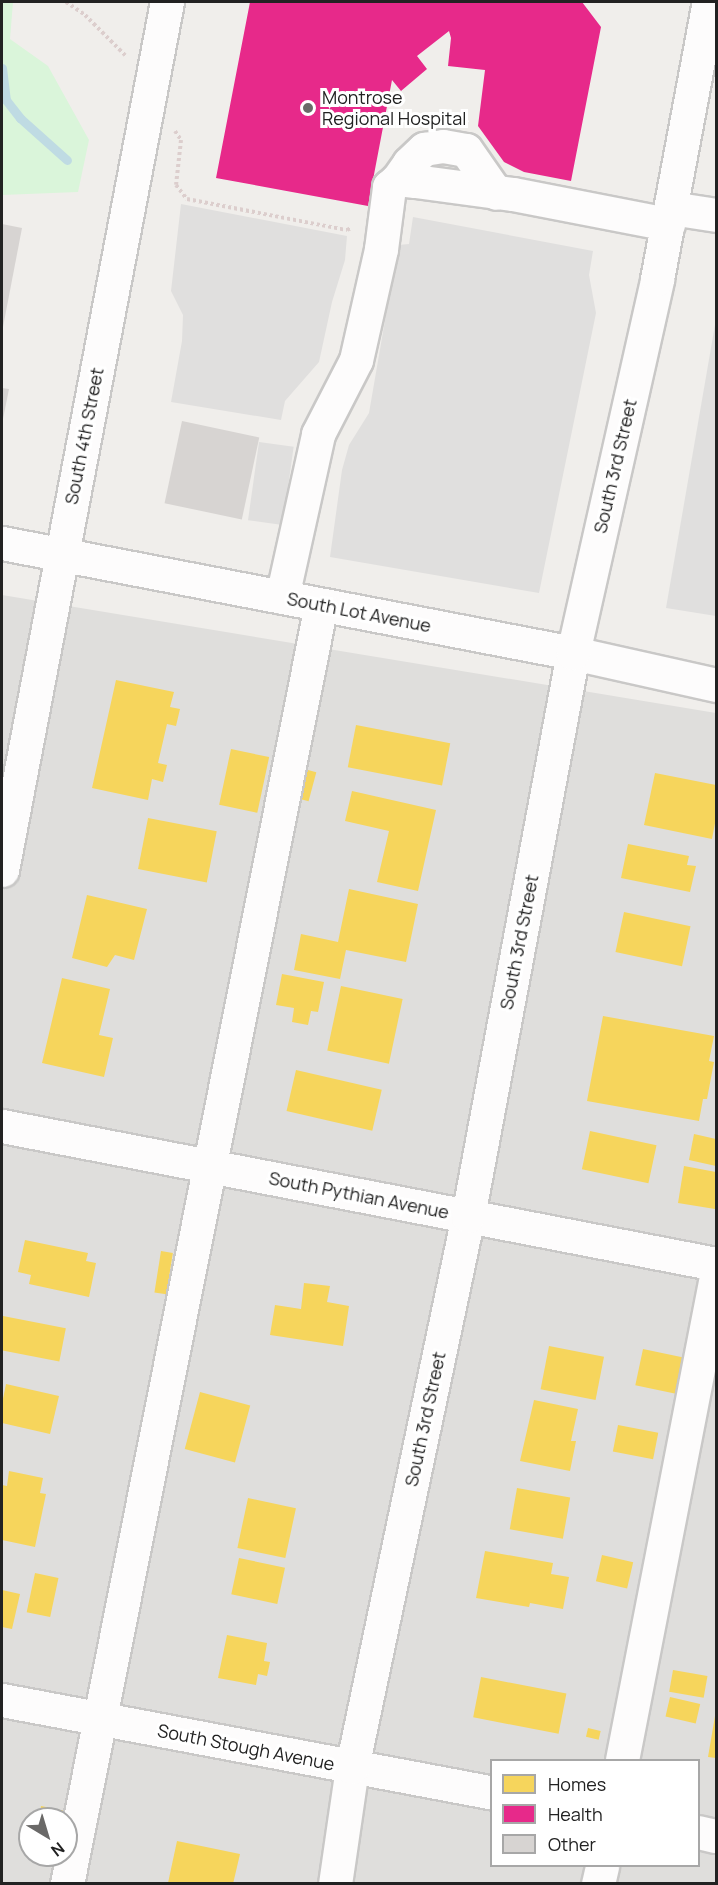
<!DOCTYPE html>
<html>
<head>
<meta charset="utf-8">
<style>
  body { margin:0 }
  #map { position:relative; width:718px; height:1885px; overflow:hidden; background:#f0eeeb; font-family:Manrope,sans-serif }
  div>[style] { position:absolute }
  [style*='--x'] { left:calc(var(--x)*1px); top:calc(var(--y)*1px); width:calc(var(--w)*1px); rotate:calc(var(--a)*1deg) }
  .residential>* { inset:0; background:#dfdedc }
  .park>* { inset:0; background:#daf5da }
  .parking>* { inset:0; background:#e0dfde; transform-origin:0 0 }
  .homes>* { inset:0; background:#f6d55c; transform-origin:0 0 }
  .health>* { inset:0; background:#e7298a }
  .stream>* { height:9px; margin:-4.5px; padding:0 4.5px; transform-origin:4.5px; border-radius:4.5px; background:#bfdbe3 }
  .building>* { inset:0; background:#d7d4d2; transform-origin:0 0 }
  .path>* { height:4px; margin-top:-2px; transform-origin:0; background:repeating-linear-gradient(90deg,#dccecd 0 3px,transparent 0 6px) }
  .roads { filter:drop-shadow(2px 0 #c9c8c7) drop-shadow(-2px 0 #c9c8c7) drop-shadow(0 2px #c9c8c7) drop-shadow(0 -2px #c9c8c7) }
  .minor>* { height:33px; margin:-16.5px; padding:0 16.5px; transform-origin:16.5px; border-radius:16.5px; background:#fdfcfc }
  .dots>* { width:16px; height:16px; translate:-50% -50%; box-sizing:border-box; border:3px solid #fff; border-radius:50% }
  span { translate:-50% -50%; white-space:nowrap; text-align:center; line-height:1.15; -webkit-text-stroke:6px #fff; paint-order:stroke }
  .poi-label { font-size:18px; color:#222 }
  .left { translate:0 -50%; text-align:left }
  .street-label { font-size:18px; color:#222 }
  .frame { position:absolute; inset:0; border:3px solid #222; pointer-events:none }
  .legend { position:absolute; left:490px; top:1759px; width:210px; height:108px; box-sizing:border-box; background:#fff; border:2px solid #a7a7a7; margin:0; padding:8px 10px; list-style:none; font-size:18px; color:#222 }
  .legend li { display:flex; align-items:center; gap:12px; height:30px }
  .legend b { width:30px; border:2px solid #a7a7a7 }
  .north { position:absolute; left:18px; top:1807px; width:60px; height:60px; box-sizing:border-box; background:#fff; border:2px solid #a7a7a7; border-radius:50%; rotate:142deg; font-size:16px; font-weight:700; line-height:24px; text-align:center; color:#222 }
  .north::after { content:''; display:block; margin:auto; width:21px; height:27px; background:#6a6968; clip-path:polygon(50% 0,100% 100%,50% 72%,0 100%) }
</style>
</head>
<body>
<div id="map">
  <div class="residential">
    <i style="clip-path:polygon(evenodd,2px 595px,716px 713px,716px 1883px,2px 1883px,2px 595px,492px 1760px,698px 1760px,698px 1866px,492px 1866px,492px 1760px,2px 595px,30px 1819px,66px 1819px,66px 1855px,30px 1855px,30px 1819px)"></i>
  </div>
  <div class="park">
    <i style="clip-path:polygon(2px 2px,13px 2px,10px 39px,48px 66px,89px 140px,78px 192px,2px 195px)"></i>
  </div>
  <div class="parking">
    <i style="clip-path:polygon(181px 204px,347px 236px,345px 260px,332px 302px,319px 362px,285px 401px,281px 420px,171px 402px,182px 341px,183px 315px,171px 291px)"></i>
    <i style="clip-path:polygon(413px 217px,593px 251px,589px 275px,596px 313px,539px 593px,330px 557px,342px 470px,349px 445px,369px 413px,398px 245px,409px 244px)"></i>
    <i style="clip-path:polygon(716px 319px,716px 616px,666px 608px)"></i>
    <i style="left:259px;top:442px;width:35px;height:79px;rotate:8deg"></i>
  </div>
  <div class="homes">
    <i style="clip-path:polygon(116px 680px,174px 692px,170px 707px,180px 709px,176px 726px,167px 724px,158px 763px,167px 765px,163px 782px,152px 779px,148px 800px,92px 788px)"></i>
    <i style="left:356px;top:725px;width:96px;height:43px;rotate:11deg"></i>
    <i style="left:231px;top:749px;width:39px;height:57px;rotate:12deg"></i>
    <i style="left:297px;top:767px;width:20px;height:30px;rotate:15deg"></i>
    <i style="clip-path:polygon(655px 773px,716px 785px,716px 818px,712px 839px,644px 825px)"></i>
    <i style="clip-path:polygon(352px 791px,436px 810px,418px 891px,377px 882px,389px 831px,345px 821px)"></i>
    <i style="left:148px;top:818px;width:70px;height:52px;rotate:11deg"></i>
    <i style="clip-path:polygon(628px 844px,689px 856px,687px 865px,696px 866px,690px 892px,621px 878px)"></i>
    <i style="clip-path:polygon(349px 889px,418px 904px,406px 962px,346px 950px,340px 979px,294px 970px,301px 934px,338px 942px)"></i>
    <i style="clip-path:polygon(87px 895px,147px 909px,134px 960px,115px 955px,107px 967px,72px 958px)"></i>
    <i style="left:624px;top:912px;width:68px;height:41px;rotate:12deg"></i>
    <i style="clip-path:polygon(282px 974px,324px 982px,318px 1012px,311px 1011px,308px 1025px,292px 1022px,294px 1008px,276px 1005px)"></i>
    <i style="clip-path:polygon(62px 978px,110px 989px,99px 1035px,113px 1038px,104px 1077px,42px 1063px)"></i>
    <i style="left:341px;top:986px;width:63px;height:66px;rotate:12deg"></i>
    <i style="clip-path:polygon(603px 1016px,714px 1036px,709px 1061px,714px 1062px,707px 1099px,703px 1099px,699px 1121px,587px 1101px)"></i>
    <i style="left:296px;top:1070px;width:88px;height:42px;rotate:13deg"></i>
    <i style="left:590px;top:1131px;width:68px;height:39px;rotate:12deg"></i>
    <i style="clip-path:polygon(694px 1134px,716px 1139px,716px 1166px,689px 1160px)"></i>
    <i style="clip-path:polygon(684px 1166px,716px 1172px,715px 1209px,678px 1203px)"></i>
    <i style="clip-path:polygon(25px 1240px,88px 1253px,86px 1261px,96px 1263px,89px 1297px,29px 1284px,31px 1275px,18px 1272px)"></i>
    <i style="left:161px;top:1251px;width:12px;height:42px;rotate:9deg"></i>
    <i style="clip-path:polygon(304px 1283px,330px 1286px,327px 1302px,349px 1306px,343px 1346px,270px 1335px,275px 1305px,301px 1309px)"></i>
    <i style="left:3px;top:1316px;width:64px;height:34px;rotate:11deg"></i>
    <i style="left:549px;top:1346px;width:56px;height:44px;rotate:11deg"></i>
    <i style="left:643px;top:1349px;width:45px;height:37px;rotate:12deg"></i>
    <i style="clip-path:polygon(6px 1384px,59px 1396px,50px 1434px,2px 1423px,2px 1404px)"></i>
    <i style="left:200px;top:1392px;width:52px;height:59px;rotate:15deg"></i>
    <i style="clip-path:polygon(534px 1400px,578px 1409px,571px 1441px,576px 1441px,570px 1471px,520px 1461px)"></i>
    <i style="left:618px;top:1425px;width:41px;height:27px;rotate:11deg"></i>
    <i style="clip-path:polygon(9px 1471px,43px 1478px,40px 1493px,46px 1494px,35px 1547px,2px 1540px,2px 1485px,7px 1486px)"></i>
    <i style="left:517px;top:1488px;width:54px;height:42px;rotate:10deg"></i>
    <i style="left:248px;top:1498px;width:49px;height:51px;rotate:12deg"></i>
    <i style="clip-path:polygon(485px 1551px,553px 1563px,551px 1574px,569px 1577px,563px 1609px,530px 1603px,529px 1607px,476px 1598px)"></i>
    <i style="left:602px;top:1555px;width:32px;height:27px;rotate:13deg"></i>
    <i style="left:239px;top:1558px;width:47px;height:37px;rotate:12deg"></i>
    <i style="left:35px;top:1573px;width:24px;height:40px;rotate:12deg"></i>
    <i style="clip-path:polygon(2px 1590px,20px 1594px,12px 1629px,2px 1627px)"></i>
    <i style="clip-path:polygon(227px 1635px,267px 1643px,264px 1661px,270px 1662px,267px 1676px,258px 1674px,256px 1685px,218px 1678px)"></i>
    <i style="left:673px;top:1670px;width:35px;height:22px;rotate:10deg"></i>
    <i style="left:481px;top:1677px;width:87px;height:41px;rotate:11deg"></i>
    <i style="left:670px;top:1697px;width:31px;height:20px;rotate:13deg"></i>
    <i style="clip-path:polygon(715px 1716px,716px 1716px,716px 1758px,708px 1757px)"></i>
    <i style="left:588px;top:1728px;width:13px;height:9px;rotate:13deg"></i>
    <i style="clip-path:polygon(41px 1806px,65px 1811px,63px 1819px,39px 1819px)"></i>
    <i style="clip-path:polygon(177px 1841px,240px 1854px,233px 1884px,168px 1883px)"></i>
  </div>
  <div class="health">
    <i style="clip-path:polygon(250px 2px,582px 2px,601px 27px,571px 181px,524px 172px,504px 162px,478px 126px,485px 70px,448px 66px,451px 38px,449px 31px,417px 56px,427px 69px,401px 91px,392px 80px,368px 206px,216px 178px)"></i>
  </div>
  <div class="stream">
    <i style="--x:2;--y:68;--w:32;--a:83"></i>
    <i style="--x:6;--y:100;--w:23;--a:52"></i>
    <i style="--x:20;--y:118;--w:63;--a:41.8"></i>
  </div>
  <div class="building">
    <i style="clip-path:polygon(2px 224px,22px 228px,3px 327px,2px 327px)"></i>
    <i style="clip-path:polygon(2px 388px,9px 389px,3px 419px,2px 419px)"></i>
    <i style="left:182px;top:421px;width:79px;height:84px;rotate:12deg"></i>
  </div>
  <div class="path">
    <i style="--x:66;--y:2;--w:23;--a:34"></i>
    <i style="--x:85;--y:15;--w:57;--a:45"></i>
    <i style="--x:175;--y:131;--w:11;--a:56"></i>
    <i style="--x:181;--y:140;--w:45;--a:96.3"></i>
    <i style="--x:176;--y:185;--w:18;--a:52"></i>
    <i style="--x:187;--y:199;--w:163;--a:11"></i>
    <i style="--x:347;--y:230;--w:4;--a:-27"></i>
  </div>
  <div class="roads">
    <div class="minor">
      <i style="--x:398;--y:179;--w:19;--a:-55"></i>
      <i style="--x:409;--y:163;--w:21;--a:-43"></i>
      <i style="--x:424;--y:149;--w:19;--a:-9"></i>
      <i style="--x:443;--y:146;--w:23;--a:10"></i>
      <i style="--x:466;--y:150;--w:52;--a:55.1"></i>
      <i style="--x:671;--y:208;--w:46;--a:8.8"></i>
      <i style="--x:2;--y:543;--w:581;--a:10.9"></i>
      <i style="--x:573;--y:653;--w:147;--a:12.6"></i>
      <i style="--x:282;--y:597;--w:167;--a:-77.5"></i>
      <i style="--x:318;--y:434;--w:83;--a:-62.8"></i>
      <i style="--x:356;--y:360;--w:114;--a:-77.3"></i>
      <i style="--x:381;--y:249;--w:63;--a:-82.6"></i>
      <i style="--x:389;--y:187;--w:12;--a:-42"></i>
      <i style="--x:398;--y:179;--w:17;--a:7"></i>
      <i style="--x:415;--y:181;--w:99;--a:7.6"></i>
      <i style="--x:513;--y:194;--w:158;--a:11"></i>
      <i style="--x:2;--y:870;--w:884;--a:-79.24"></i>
      <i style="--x:2;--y:1126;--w:727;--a:10.94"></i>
      <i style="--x:2;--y:1700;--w:499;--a:10.7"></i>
      <i style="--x:622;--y:1760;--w:492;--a:-79"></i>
      <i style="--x:698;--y:1832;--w:18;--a:13"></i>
      <i style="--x:67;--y:1884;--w:1304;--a:-78.77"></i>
      <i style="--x:335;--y:1884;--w:118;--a:-81.7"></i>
      <i style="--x:352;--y:1767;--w:563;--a:-78.11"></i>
      <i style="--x:468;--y:1216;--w:573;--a:-79.44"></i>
      <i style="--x:573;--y:653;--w:383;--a:-77.3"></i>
      <i style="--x:657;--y:279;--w:282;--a:-79.4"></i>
      <i style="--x:598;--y:1884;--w:18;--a:-77"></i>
    </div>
  </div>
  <div class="dots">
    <i style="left:308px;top:108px;background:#6a6968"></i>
  </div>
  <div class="poi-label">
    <span class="left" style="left:322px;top:108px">Montrose<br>Regional Hospital</span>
  </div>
  <div class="street-label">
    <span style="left:84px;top:436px;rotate:-79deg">South 4th Street</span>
    <span style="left:615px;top:466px;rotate:-77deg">South 3rd Street</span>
    <span style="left:359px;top:612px;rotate:11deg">South Lot Avenue</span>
    <span style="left:519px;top:942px;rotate:-79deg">South 3rd Street</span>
    <span style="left:359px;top:1195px;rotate:11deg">South Pythian Avenue</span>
    <span style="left:425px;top:1419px;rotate:-78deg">South 3rd Street</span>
    <span style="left:246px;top:1747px;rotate:11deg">South Stough Avenue</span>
  </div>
  <div class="frame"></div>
  <ul class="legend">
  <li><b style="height:16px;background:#f6d55c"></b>Homes</li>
  <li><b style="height:16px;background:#e7298a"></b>Health</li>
  <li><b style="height:16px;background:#d7d4d2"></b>Other</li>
  </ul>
  <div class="north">N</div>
</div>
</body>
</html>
